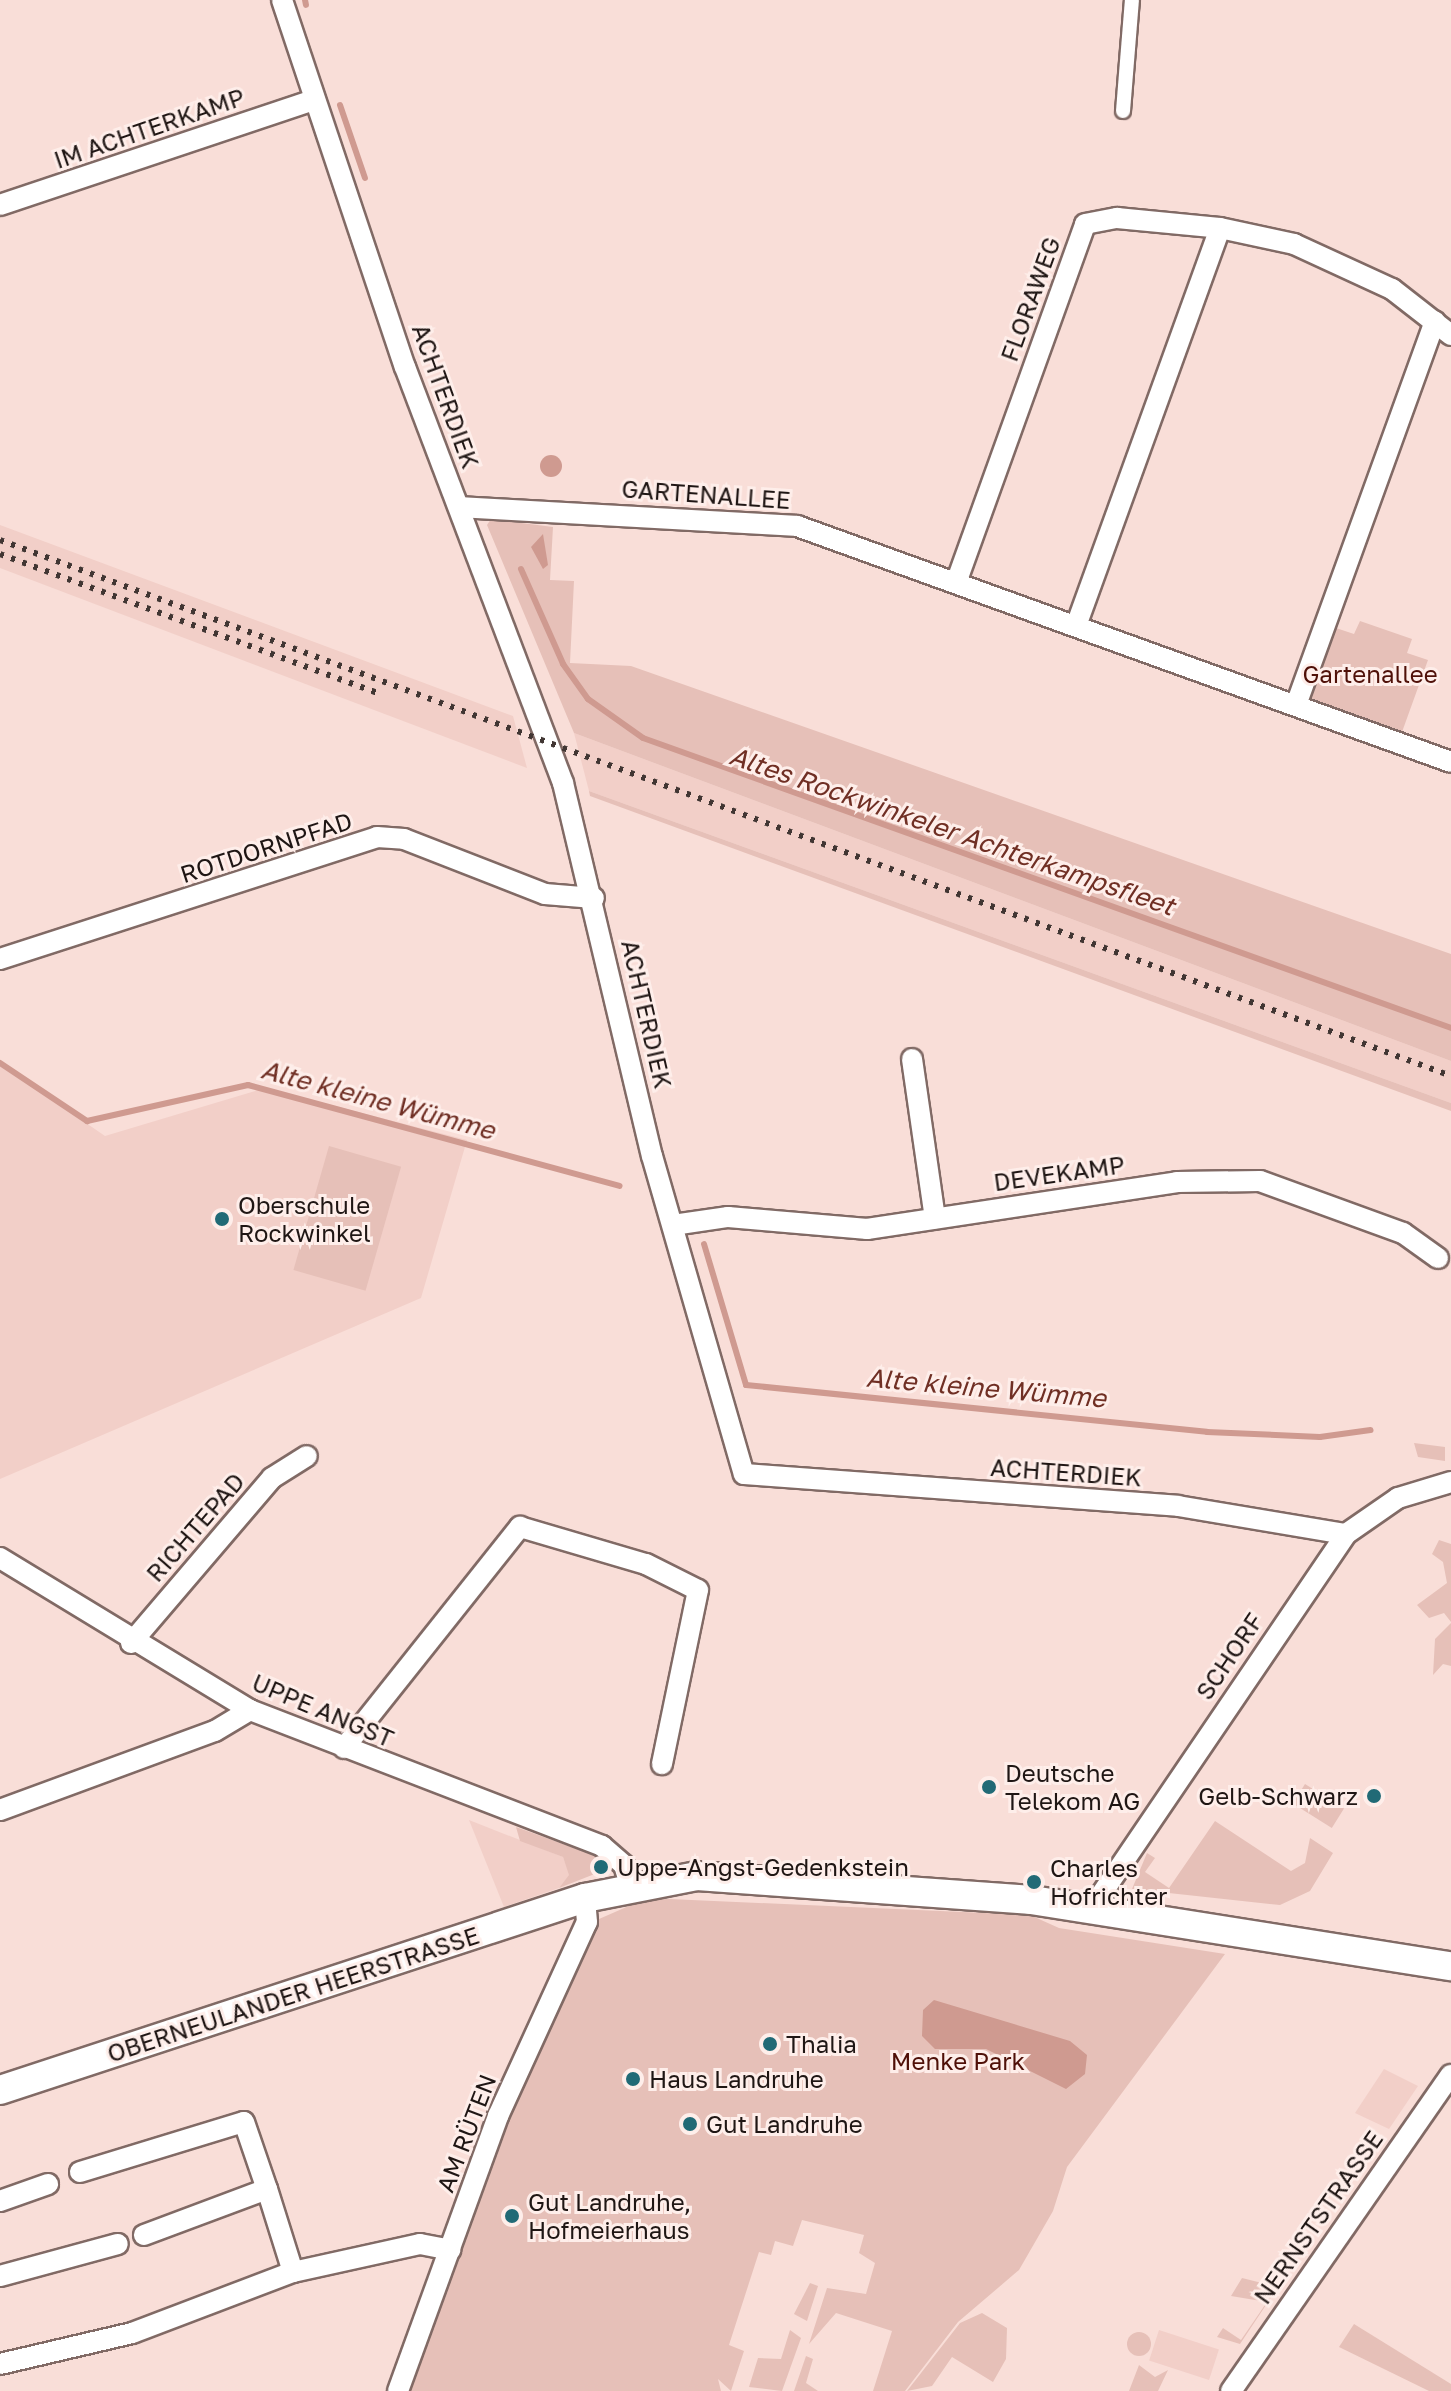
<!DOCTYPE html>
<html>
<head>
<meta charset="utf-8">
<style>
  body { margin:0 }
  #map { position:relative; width:1451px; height:2391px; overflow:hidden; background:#f9ded8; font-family:"Golos Text",sans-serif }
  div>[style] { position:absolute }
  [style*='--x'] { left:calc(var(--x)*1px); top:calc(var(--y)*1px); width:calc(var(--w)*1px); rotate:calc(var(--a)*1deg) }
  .built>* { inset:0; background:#f2cfc8; transform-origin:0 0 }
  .green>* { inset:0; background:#e6c0b8; transform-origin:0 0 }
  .round { border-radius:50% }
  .water>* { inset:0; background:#cf9a90 }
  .stream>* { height:6px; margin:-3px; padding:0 3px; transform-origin:3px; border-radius:3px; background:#cf9a90 }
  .roads { filter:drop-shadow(2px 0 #816a65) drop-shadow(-2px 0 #816a65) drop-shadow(0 2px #816a65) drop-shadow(0 -2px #816a65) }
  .pedestrian>* { height:14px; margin:-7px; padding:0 7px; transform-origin:7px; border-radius:7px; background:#fff }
  .minor>* { height:20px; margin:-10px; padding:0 10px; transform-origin:10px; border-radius:10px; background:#fff }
  .secondary>* { height:28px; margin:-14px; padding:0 14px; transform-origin:14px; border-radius:14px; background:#fff }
  .rail>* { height:6px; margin-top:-3px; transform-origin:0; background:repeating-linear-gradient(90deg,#413633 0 4px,transparent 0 12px) }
  .dots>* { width:22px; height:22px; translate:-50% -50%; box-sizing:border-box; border:4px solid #feeeea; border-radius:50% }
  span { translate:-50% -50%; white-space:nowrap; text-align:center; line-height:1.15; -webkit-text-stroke:6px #feeeea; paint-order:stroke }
  .street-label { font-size:24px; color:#1f1614 }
  .park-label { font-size:24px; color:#4f1008 }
  .poi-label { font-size:24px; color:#1f1614 }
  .left { translate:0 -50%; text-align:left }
  .right { translate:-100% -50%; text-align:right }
  .water-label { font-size:26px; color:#702f24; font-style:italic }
</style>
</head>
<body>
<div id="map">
  <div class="built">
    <i style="clip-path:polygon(0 525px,513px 716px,527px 768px,0 568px)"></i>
    <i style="clip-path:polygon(574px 733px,1451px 1061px,1451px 1103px,589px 791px)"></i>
    <i style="clip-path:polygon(0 1064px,105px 1136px,265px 1088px,467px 1140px,421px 1298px,0 1479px)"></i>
    <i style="clip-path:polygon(469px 1820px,563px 1857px,570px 1875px,559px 1888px,504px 1907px)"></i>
    <i style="clip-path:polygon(1384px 2069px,1418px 2086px,1389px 2129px,1355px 2113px)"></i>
    <i style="left:1159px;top:2330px;width:63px;height:32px;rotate:18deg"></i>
  </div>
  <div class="green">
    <i style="clip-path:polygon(491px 519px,553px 527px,550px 580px,574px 581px,570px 663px,631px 666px,1451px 954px,1451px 1061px,574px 733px,487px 525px)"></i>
    <i style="clip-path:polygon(1360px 621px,1412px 639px,1407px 653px,1428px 660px,1402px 732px,1307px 697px,1333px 627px,1354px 634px)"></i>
    <i style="clip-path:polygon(589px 791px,1451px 1103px,1451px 1111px,590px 796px)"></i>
    <i style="left:329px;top:1146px;width:75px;height:129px;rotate:16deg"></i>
    <i style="clip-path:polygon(1414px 1443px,1445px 1447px,1445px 1461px,1418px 1457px)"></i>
    <i style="clip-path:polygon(1439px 1540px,1451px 1544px,1451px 1622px,1444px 1613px,1429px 1618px,1417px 1605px,1447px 1583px,1443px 1562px,1432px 1554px)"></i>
    <i style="clip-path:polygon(1451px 1623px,1451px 1666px,1443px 1664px,1433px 1675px,1435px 1639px)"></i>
    <i style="left:1305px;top:1784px;width:46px;height:23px;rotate:32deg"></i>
    <i style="clip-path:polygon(1215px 1821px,1291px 1871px,1305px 1863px,1310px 1838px,1333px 1853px,1310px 1891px,1280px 1905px,1132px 1889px,1147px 1853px,1155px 1858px,1145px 1872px,1169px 1888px)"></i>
    <i style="clip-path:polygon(516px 1827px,610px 1861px,610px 1868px,559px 1888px,569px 1875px,563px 1857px,520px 1841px)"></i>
    <i style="clip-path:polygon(647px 1898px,1030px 1915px,1059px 1928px,1225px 1954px,1067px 2167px,1053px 2211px,1019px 2270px,958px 2322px,905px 2391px,873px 2391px,892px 2331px,836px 2313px,809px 2344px,827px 2288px,866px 2294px,875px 2263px,859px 2253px,864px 2235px,802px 2220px,793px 2246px,775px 2241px,771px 2255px,759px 2252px,729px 2345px,744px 2351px,731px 2391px,718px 2379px,721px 2391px,410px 2391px,496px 2145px,599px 1919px)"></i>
    <i style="clip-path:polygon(1242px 2278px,1278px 2287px,1240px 2344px,1217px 2337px,1223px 2328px,1241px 2340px,1267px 2302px,1231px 2296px)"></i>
    <i style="clip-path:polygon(810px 2283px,818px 2286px,807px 2321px,794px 2314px)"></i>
    <i style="clip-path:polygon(982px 2313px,1007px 2328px,1006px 2359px,993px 2382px,952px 2357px,932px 2386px,907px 2391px,960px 2323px)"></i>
    <i style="clip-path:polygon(1354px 2324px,1451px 2384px,1451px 2391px,1429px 2391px,1339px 2347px)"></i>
    <i style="clip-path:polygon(790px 2330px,801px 2338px,782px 2391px,749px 2387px,758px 2358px,781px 2359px)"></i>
    <i class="round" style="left:1127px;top:2332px;width:24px;height:24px"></i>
    <i style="clip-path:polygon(806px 2356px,813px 2359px,806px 2383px,818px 2391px,794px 2391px)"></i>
    <i style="clip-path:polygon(1139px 2365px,1155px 2377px,1168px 2370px,1158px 2391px,1129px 2391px)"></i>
  </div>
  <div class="water">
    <i class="round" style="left:540px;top:455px;width:22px;height:22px"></i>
    <i style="clip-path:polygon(543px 534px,548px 565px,543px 569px,531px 547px)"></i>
    <i style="clip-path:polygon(934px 2000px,1070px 2041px,1087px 2055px,1085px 2074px,1066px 2089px,986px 2049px,935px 2049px,922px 2036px,923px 2010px)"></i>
  </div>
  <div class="stream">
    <i style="--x:305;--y:0;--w:5;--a:79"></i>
    <i style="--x:340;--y:105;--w:77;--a:71.1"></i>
    <i style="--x:521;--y:569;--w:104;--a:66.1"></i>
    <i style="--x:563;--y:664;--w:43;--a:54.5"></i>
    <i style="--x:588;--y:699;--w:67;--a:35.3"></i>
    <i style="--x:643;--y:738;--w:858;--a:19.74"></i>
    <i style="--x:0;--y:1063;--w:105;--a:33.7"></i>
    <i style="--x:87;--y:1121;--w:165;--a:-12.6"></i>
    <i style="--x:248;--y:1085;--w:385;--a:15.2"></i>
    <i style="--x:704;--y:1244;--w:147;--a:73.4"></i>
    <i style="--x:746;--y:1385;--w:463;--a:5.8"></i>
    <i style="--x:1207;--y:1432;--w:113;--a:2.5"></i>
    <i style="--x:1320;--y:1437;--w:51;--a:-7.8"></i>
  </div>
  <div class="roads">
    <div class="pedestrian">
      <i style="--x:1123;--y:111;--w:111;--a:-85.4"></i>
    </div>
    <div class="minor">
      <i style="--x:282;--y:0;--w:387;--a:71.5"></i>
      <i style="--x:405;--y:367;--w:445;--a:69.2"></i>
      <i style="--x:563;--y:783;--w:383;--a:76.6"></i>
      <i style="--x:652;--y:1156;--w:331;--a:73.9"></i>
      <i style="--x:744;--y:1474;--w:435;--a:4.2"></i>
      <i style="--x:1178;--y:1506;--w:170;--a:9.5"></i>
      <i style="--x:0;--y:205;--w:331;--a:-18.5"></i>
      <i style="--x:459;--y:507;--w:339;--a:3.2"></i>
      <i style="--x:797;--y:526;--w:695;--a:19.84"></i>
      <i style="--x:956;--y:583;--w:381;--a:-70.2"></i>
      <i style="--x:1085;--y:224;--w:33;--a:-11"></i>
      <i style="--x:1117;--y:218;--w:103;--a:5.5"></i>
      <i style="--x:1220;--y:228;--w:76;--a:12.2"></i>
      <i style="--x:1294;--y:244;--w:108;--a:24.7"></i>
      <i style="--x:1392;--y:289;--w:75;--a:37.9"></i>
      <i style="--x:1076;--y:626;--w:423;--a:-70.1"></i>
      <i style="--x:1296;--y:705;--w:408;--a:-70.1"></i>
      <i style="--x:0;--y:959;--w:396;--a:-17.9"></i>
      <i style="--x:377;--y:837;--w:27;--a:4"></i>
      <i style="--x:404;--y:839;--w:151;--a:21.3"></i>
      <i style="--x:545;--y:894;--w:49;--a:4.7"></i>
      <i style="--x:912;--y:1059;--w:161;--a:81.8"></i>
      <i style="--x:673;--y:1225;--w:56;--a:-8.3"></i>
      <i style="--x:728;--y:1217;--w:140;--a:4.9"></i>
      <i style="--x:867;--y:1229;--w:314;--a:-8.6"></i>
      <i style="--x:1177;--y:1182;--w:83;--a:-0.7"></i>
      <i style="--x:1260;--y:1181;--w:152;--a:20"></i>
      <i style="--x:1403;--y:1233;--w:43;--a:35.5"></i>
      <i style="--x:0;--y:1558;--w:293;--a:31.3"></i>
      <i style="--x:250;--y:1710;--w:377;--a:21.1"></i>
      <i style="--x:602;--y:1846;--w:29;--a:41"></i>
      <i style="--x:624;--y:1865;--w:21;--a:73"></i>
      <i style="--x:131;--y:1643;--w:217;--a:-49.5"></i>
      <i style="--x:272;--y:1478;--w:41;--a:-32.2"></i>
      <i style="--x:344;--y:1748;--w:283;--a:-51.5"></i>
      <i style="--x:520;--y:1527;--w:131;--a:16.4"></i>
      <i style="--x:646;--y:1564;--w:58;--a:26.6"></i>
      <i style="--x:698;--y:1590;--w:178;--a:101.7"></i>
      <i style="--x:0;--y:1810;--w:229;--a:-20.2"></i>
      <i style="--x:215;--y:1731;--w:41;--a:-31"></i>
      <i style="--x:1092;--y:1908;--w:452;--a:-55.8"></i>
      <i style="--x:1346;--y:1534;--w:63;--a:-34.7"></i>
      <i style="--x:1398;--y:1498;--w:55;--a:-16.8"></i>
      <i style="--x:80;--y:2172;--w:171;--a:-17"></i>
      <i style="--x:244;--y:2122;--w:71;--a:71.1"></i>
      <i style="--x:0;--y:2201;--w:51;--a:-19.5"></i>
      <i style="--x:144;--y:2235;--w:131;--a:-20.5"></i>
      <i style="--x:267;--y:2189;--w:87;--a:72.6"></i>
      <i style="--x:0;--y:2276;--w:122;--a:-15.2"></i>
      <i style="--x:0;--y:2364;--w:136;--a:-13.2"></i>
      <i style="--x:132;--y:2333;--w:172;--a:-20.8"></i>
      <i style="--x:293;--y:2272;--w:130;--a:-12.4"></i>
      <i style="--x:420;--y:2244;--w:31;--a:11"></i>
      <i style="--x:398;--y:2391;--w:293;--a:-70"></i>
      <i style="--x:498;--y:2116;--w:213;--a:-65.4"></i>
      <i style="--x:587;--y:1922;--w:24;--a:-95"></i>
      <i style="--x:1231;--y:2391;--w:385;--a:-55.2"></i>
    </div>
    <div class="secondary">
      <i style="--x:0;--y:2090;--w:616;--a:-18.17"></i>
      <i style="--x:585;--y:1898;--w:114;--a:-11.1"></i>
      <i style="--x:697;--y:1876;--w:336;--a:4.1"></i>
      <i style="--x:1032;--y:1900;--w:424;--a:9"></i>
    </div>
  </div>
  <div class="rail">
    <i style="--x:0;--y:540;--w:1547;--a:20.27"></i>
    <i style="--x:0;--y:554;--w:402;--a:20.2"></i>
  </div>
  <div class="dots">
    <i style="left:222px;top:1219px;background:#216a76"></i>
    <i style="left:989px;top:1787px;background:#216a76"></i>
    <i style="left:1374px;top:1796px;background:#216a76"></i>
    <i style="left:601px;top:1867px;background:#216a76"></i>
    <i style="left:1034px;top:1882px;background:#216a76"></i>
    <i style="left:770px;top:2044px;background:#216a76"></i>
    <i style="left:633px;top:2079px;background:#216a76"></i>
    <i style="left:690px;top:2124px;background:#216a76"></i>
    <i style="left:512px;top:2216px;background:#216a76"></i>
  </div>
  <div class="street-label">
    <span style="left:149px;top:128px;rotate:-19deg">IM ACHTERKAMP</span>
    <span style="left:1030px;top:299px;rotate:-70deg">FLORAWEG</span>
    <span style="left:446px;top:396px;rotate:70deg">ACHTERDIEK</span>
    <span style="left:706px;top:494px;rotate:4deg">GARTENALLEE</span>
    <span style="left:266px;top:847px;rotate:-18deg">ROTDORNPFAD</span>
    <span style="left:647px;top:1014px;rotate:77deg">ACHTERDIEK</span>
    <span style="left:1059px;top:1173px;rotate:-8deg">DEVEKAMP</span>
    <span style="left:1066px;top:1472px;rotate:4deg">ACHTERDIEK</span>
    <span style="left:195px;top:1527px;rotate:-49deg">RICHTEPAD</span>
    <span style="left:1229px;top:1656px;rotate:-56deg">SCHORF</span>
    <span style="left:323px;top:1710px;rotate:23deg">UPPE ANGST</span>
    <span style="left:293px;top:1994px;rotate:-18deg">OBERNEULANDER HEERSTRASSE</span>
    <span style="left:466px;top:2133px;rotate:-69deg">AM RÜTEN</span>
    <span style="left:1318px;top:2217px;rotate:-55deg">NERNSTSTRASSE</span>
  </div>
  <div class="park-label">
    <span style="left:1370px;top:674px">Gartenallee</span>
    <span style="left:958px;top:2061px">Menke Park</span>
  </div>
  <div class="poi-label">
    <span class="left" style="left:238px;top:1219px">Oberschule<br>Rockwinkel</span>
    <span class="left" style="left:1005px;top:1787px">Deutsche<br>Telekom AG</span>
    <span class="right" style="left:1358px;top:1796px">Gelb-Schwarz</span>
    <span class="left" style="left:617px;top:1867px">Uppe-Angst-Gedenkstein</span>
    <span class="left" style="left:1050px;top:1882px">Charles<br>Hofrichter</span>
    <span class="left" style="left:786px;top:2044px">Thalia</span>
    <span class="left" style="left:649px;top:2079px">Haus Landruhe</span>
    <span class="left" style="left:706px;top:2124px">Gut Landruhe</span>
    <span class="left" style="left:528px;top:2216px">Gut Landruhe,<br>Hofmeierhaus</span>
  </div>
  <div class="water-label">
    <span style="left:952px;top:831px;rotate:19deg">Altes Rockwinkeler Achterkampsfleet</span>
    <span style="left:378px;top:1100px;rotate:15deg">Alte kleine Wümme</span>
    <span style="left:986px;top:1388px;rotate:5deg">Alte kleine Wümme</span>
  </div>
</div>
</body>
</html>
